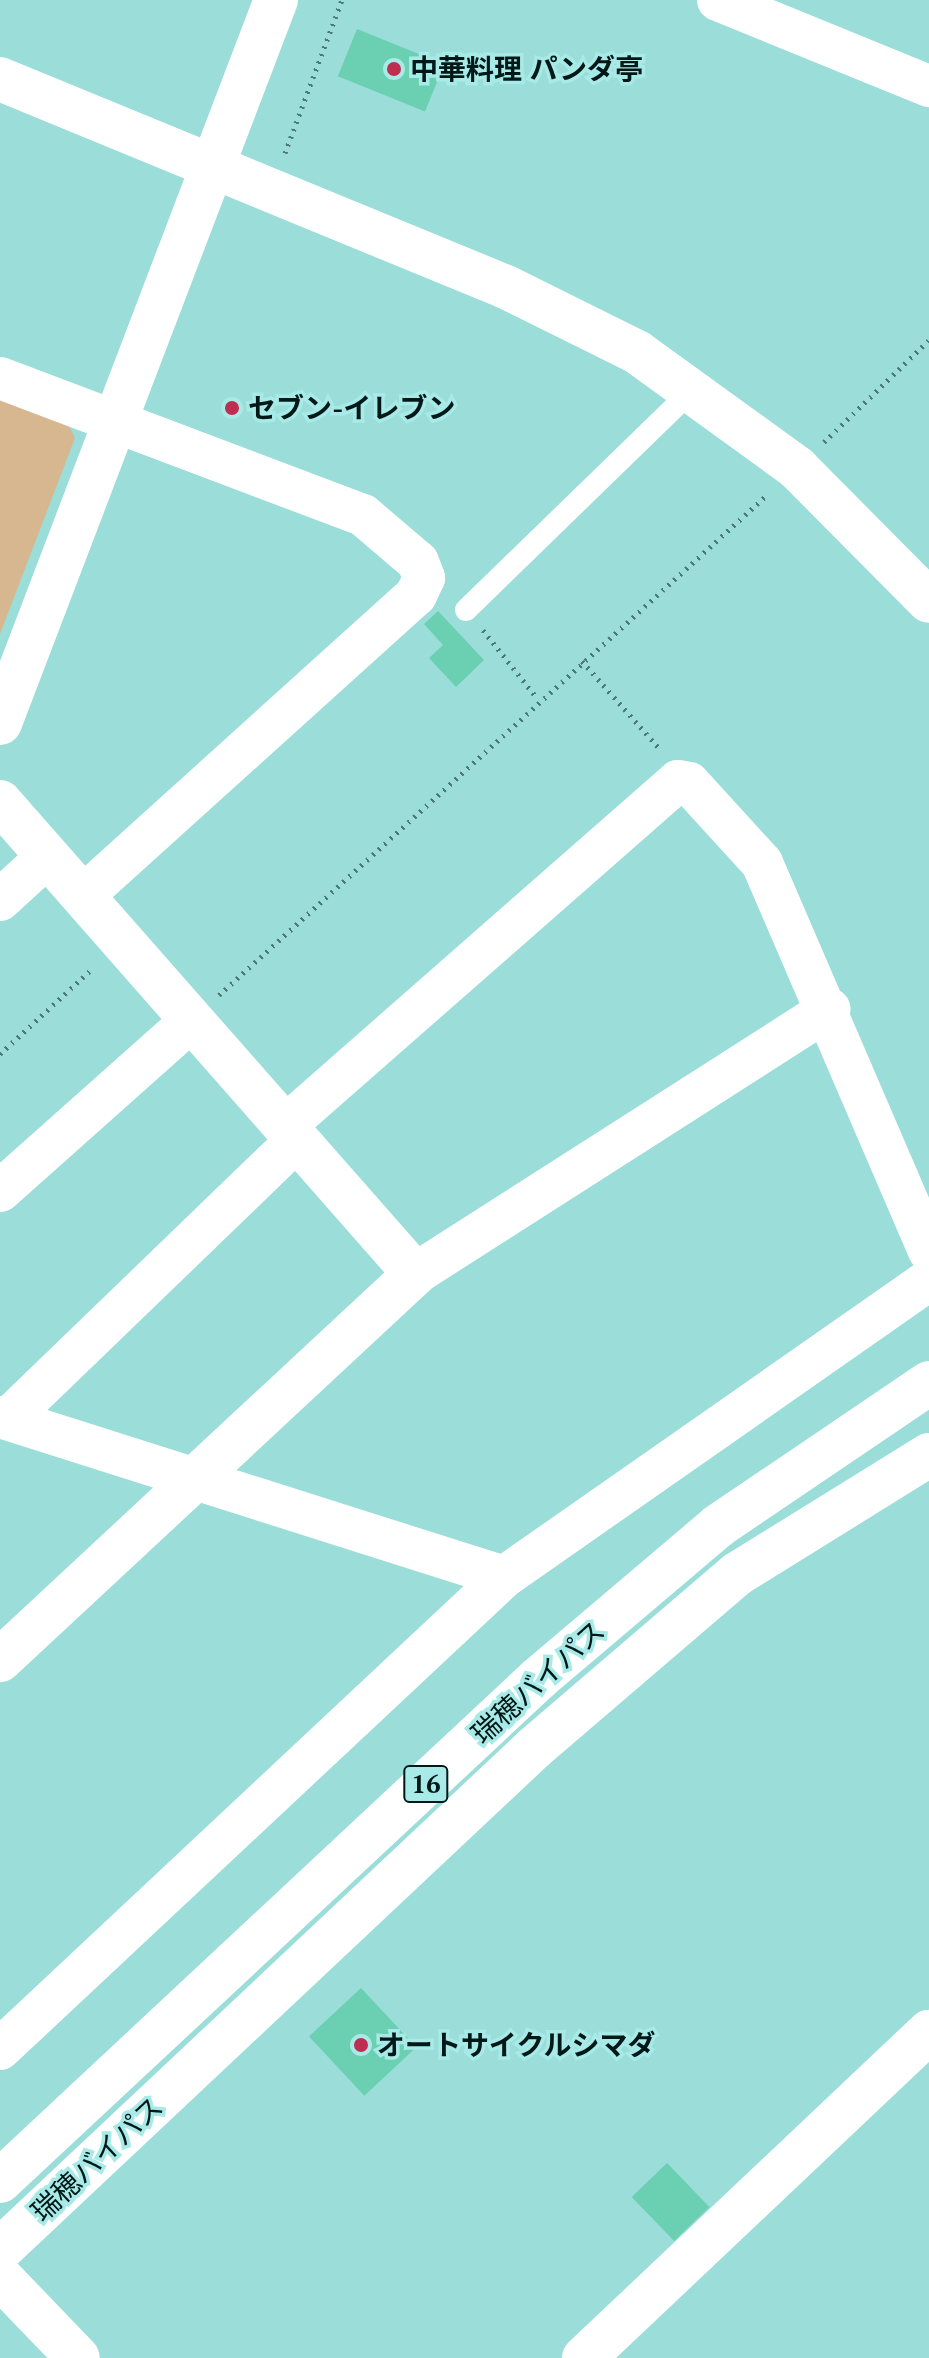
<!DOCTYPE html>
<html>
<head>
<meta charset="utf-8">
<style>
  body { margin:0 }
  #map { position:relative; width:929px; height:2358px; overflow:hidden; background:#9addd9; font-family:"PT Serif","Noto Sans JP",serif }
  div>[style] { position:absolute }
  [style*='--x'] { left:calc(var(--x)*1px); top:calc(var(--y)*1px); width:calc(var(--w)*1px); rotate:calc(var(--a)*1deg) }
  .green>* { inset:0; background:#d7b790 }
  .building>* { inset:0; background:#6bcfb2; transform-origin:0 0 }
  .path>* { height:5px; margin-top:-2.5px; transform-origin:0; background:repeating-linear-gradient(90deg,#4c7976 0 2px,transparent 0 8px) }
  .lane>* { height:22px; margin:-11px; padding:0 11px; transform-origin:11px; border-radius:11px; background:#fff }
  .street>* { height:42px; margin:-21px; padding:0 21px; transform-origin:21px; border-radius:21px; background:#fff }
  .secondary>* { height:44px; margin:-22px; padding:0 22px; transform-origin:22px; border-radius:22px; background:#fff }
  .highway>* { height:44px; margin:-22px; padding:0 22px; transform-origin:22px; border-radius:22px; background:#fff }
  .dots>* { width:22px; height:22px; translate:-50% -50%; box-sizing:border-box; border:4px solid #a7eae7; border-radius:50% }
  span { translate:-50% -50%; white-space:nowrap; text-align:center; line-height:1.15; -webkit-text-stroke:7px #a7eae7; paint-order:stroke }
  .shield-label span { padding:2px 6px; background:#a7eae7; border:2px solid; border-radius:6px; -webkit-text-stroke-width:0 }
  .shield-label { font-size:26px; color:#001817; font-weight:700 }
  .poi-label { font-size:28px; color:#001817; font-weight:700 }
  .left { translate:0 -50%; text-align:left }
  .street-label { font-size:28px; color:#001817 }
</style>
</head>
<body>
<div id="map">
  <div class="green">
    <i style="clip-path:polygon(0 397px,68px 424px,75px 438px,0 634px)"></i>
  </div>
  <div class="building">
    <i style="left:357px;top:29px;width:94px;height:51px;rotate:22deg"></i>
    <i style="clip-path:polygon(438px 611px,484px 660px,456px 687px,429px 658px,443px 645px,424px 624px)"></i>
    <i style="left:361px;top:1988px;width:81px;height:71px;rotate:47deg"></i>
    <i style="left:667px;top:2163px;width:61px;height:49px;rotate:46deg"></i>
  </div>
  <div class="path">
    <i style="--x:285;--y:153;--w:163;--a:-69.6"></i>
    <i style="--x:824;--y:442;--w:146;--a:-44.2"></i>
    <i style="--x:483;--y:630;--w:87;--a:51.5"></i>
    <i style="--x:582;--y:661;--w:115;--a:48.5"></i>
    <i style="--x:219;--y:995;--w:742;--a:-42.38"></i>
    <i style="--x:0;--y:1054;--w:127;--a:-42.8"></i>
  </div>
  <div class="lane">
    <i style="--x:466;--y:610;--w:318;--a:-44.2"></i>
  </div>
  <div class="street">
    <i style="--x:718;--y:0;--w:228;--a:22.2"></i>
    <i style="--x:0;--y:378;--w:388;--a:20.7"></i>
    <i style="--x:363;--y:515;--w:72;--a:40.5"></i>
    <i style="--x:418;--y:562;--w:17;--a:69"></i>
    <i style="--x:424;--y:578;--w:19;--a:115"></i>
    <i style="--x:416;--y:595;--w:449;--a:137.9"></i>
    <i style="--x:0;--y:900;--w:65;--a:-42.5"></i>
    <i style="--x:285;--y:1126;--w:523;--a:-41.28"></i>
    <i style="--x:678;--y:781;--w:11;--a:10"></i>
    <i style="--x:689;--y:783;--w:108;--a:47.6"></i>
    <i style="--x:762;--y:863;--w:422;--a:66.7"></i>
    <i style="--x:0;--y:1191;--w:257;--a:-41.7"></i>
    <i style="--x:415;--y:1274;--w:492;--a:-32.6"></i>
    <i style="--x:0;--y:1417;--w:529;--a:17.61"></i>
    <i style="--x:8;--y:1419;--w:402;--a:-44"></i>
    <i style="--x:0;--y:2049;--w:691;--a:-43.12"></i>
    <i style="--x:504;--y:1577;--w:518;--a:-34.95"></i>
  </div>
  <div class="secondary">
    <i style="--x:0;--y:79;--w:547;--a:22.35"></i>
    <i style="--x:506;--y:287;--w:146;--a:26.4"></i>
    <i style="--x:637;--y:352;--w:198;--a:35.9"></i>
    <i style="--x:797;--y:468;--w:187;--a:45.2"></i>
    <i style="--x:0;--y:723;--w:774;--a:-69.11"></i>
    <i style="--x:0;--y:802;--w:628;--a:48.68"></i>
    <i style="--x:415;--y:1274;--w:567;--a:137.07"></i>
    <i style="--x:0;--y:2277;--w:112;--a:46.1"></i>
    <i style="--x:584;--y:2358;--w:475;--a:-43.4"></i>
  </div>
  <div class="highway">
    <i style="--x:0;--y:2181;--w:737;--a:-43.02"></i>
    <i style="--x:539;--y:1678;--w:235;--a:-40.3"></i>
    <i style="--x:718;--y:1526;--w:255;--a:-34.1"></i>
    <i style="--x:0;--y:2250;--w:733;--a:-43.23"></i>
    <i style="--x:534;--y:1748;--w:267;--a:-40.6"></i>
    <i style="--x:737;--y:1574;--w:226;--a:-31.8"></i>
  </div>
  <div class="dots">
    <i style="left:394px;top:69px;background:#bf2e51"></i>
    <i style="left:232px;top:408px;background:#bf2e51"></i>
    <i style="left:361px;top:2045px;background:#bf2e51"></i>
  </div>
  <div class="shield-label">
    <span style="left:426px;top:1784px">16</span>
  </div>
  <div class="poi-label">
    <span class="left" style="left:410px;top:69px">中華料理 パンダ亭</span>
    <span class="left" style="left:248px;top:408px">セブン-イレブン</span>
    <span class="left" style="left:377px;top:2045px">オートサイクルシマダ</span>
  </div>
  <div class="street-label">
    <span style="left:538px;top:1682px;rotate:-42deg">瑞穂バイパス</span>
    <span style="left:97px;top:2159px;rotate:-43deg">瑞穂バイパス</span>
  </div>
</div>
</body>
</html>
